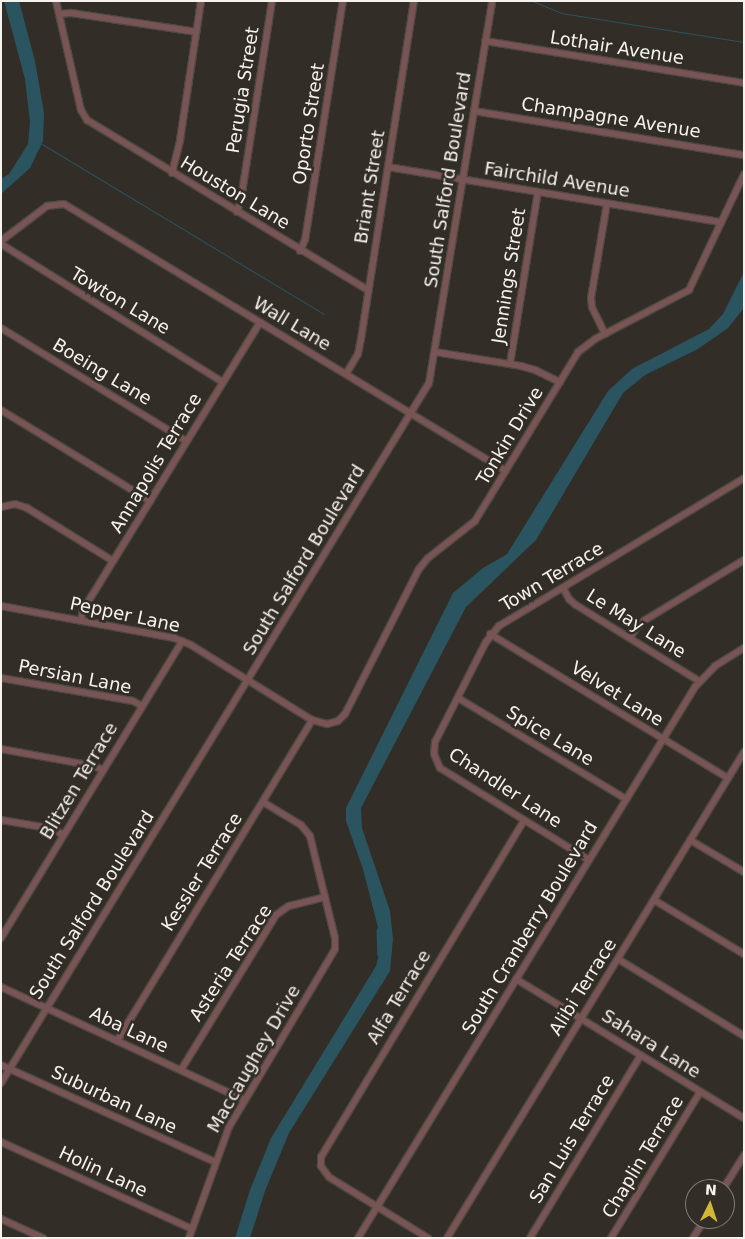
<!DOCTYPE html>
<html>
<head>
<meta charset="utf-8">
<style>
  body { margin:0 }
  #map { position:relative; width:745px; height:1239px; overflow:hidden; background:#322d26; font-family:"DejaVu Sans",sans-serif }
  div>[style] { position:absolute }
  [style*='--x'] { left:calc(var(--x)*1px); top:calc(var(--y)*1px); width:calc(var(--w)*1px); rotate:calc(var(--a)*1deg) }
  .water>* { inset:0; background:#2a5460 }
  .stream>* { height:1px; margin:-0.5px; padding:0 0.5px; transform-origin:0.5px; border-radius:0.5px; background:#2a5460 }
  .canal>* { height:5.5px; margin:-2.75px; padding:0 2.75px; transform-origin:2.75px; border-radius:2.75px; background:#2a5460 }
  .roads { filter:drop-shadow(1px 0 #4d4942) drop-shadow(-1px 0 #4d4942) drop-shadow(0 1px #4d4942) drop-shadow(0 -1px #4d4942) }
  .minor>* { height:6px; margin:-3px; padding:0 3px; transform-origin:3px; border-radius:3px; background:#795454 }
  span { translate:-50% -50%; white-space:nowrap; text-align:center; line-height:1.15; -webkit-text-stroke:5px #322d26; paint-order:stroke }
  .street-label { font-size:18px; color:#f6f2ee }
  .frame { position:absolute; inset:0; border:2px solid #f6f2ee; pointer-events:none }
  .north { position:absolute; left:685px; top:1179px; width:50px; height:50px; box-sizing:border-box; background:#322d26; border:1px solid #807c76; border-radius:50%; rotate:4deg; font-size:14px; font-weight:700; line-height:20px; text-align:center; color:#f6f2ee }
  .north::after { content:''; display:block; margin:auto; width:18px; height:22px; background:#d2b736; clip-path:polygon(50% 0,100% 100%,50% 72%,0 100%) }
</style>
</head>
<body>
<div id="map">
  <div class="water">
    <i style="clip-path:polygon(4px 1px,19px 1px,35px 61px,44px 113px,43px 141px,30px 168px,1px 194px,1px 179px,9px 174px,28px 144px,30px 122px,25px 79px)"></i>
    <i style="clip-path:polygon(744px 272px,744px 308px,728px 328px,698px 349px,645px 375px,623px 393px,536px 540px,466px 607px,361px 808px,362px 828px,390px 911px,393px 939px,390px 971px,289px 1133px,265px 1191px,250px 1238px,235px 1238px,250px 1190px,271px 1138px,376px 966px,382px 943px,363px 869px,346px 821px,346px 808px,453px 593px,483px 568px,507px 554px,608px 391px,632px 369px,709px 329px,723px 314px)"></i>
  </div>
  <div class="stream">
    <i style="--x:532;--y:1;--w:31;--a:22"></i>
    <i style="--x:561;--y:13;--w:185;--a:9"></i>
    <i style="--x:42;--y:144;--w:329;--a:31.1"></i>
  </div>
  <div class="canal">
    <i style="--x:380;--y:931;--w:23;--a:88"></i>
  </div>
  <div class="roads">
    <div class="minor">
      <i style="--x:56;--y:1;--w:112;--a:77.1"></i>
      <i style="--x:81;--y:110;--w:12;--a:59"></i>
      <i style="--x:87;--y:120;--w:328;--a:31.2"></i>
      <i style="--x:59;--y:14;--w:12;--a:-5"></i>
      <i style="--x:71;--y:13;--w:126;--a:8.6"></i>
      <i style="--x:485;--y:41;--w:262;--a:9.2"></i>
      <i style="--x:474;--y:111;--w:274;--a:9.3"></i>
      <i style="--x:388;--y:167;--w:338;--a:9.4"></i>
      <i style="--x:172;--y:173;--w:34;--a:-76"></i>
      <i style="--x:180;--y:140;--w:141;--a:-81.4"></i>
      <i style="--x:237;--y:212;--w:14;--a:-73"></i>
      <i style="--x:241;--y:199;--w:200;--a:-81.1"></i>
      <i style="--x:1;--y:241;--w:58;--a:-37.3"></i>
      <i style="--x:47;--y:206;--w:17;--a:-7"></i>
      <i style="--x:64;--y:204;--w:516;--a:31.14"></i>
      <i style="--x:1;--y:244;--w:261;--a:31.9"></i>
      <i style="--x:300;--y:251;--w:12;--a:-66"></i>
      <i style="--x:305;--y:240;--w:242;--a:-81"></i>
      <i style="--x:1;--y:328;--w:217;--a:31.4"></i>
      <i style="--x:605;--y:334;--w:30;--a:-116"></i>
      <i style="--x:592;--y:307;--w:9;--a:-96"></i>
      <i style="--x:591;--y:298;--w:96;--a:-80.4"></i>
      <i style="--x:435;--y:352;--w:87;--a:9.2"></i>
      <i style="--x:521;--y:366;--w:15;--a:16"></i>
      <i style="--x:535;--y:370;--w:28;--a:26"></i>
      <i style="--x:510;--y:364;--w:174;--a:-80.8"></i>
      <i style="--x:346;--y:374;--w:23;--a:-59"></i>
      <i style="--x:358;--y:354;--w:15;--a:-79"></i>
      <i style="--x:361;--y:339;--w:342;--a:-81.1"></i>
      <i style="--x:1;--y:410;--w:175;--a:31.4"></i>
      <i style="--x:1;--y:507;--w:14;--a:-12"></i>
      <i style="--x:15;--y:504;--w:13;--a:18"></i>
      <i style="--x:27;--y:508;--w:101;--a:31.6"></i>
      <i style="--x:563;--y:588;--w:13;--a:61"></i>
      <i style="--x:569;--y:599;--w:9;--a:41"></i>
      <i style="--x:576;--y:605;--w:145;--a:31.7"></i>
      <i style="--x:1;--y:606;--w:176;--a:10.5"></i>
      <i style="--x:174;--y:638;--w:18;--a:22"></i>
      <i style="--x:191;--y:645;--w:142;--a:31.8"></i>
      <i style="--x:312;--y:720;--w:16;--a:15"></i>
      <i style="--x:327;--y:724;--w:11;--a:-15"></i>
      <i style="--x:338;--y:721;--w:10;--a:-45"></i>
      <i style="--x:345;--y:714;--w:163;--a:-63"></i>
      <i style="--x:419;--y:569;--w:14;--a:-51"></i>
      <i style="--x:428;--y:558;--w:60;--a:-38.2"></i>
      <i style="--x:475;--y:521;--w:198;--a:-58.6"></i>
      <i style="--x:578;--y:352;--w:21;--a:-37"></i>
      <i style="--x:595;--y:339;--w:106;--a:-27.5"></i>
      <i style="--x:689;--y:290;--w:128;--a:-64.6"></i>
      <i style="--x:81;--y:620;--w:10;--a:-79"></i>
      <i style="--x:83;--y:610;--w:338;--a:-58.4"></i>
      <i style="--x:490;--y:634;--w:278;--a:31.2"></i>
      <i style="--x:630;--y:638;--w:13;--a:-58"></i>
      <i style="--x:637;--y:627;--w:11;--a:-41"></i>
      <i style="--x:645;--y:620;--w:116;--a:-31.2"></i>
      <i style="--x:1;--y:678;--w:134;--a:9.9"></i>
      <i style="--x:133;--y:701;--w:10;--a:29"></i>
      <i style="--x:458;--y:698;--w:196;--a:31"></i>
      <i style="--x:1;--y:749;--w:95;--a:10.4"></i>
      <i style="--x:94;--y:766;--w:10;--a:24"></i>
      <i style="--x:1;--y:820;--w:54;--a:9.6"></i>
      <i style="--x:54;--y:829;--w:11;--a:34"></i>
      <i style="--x:690;--y:840;--w:63;--a:30.7"></i>
      <i style="--x:589;--y:860;--w:175;--a:-148.3"></i>
      <i style="--x:440;--y:768;--w:15;--a:-113"></i>
      <i style="--x:434;--y:754;--w:12;--a:-85"></i>
      <i style="--x:435;--y:742;--w:112;--a:-63"></i>
      <i style="--x:486;--y:642;--w:21;--a:-51"></i>
      <i style="--x:499;--y:626;--w:286;--a:-31.1"></i>
      <i style="--x:654;--y:900;--w:105;--a:31"></i>
      <i style="--x:1;--y:938;--w:348;--a:-58.6"></i>
      <i style="--x:618;--y:959;--w:148;--a:31.4"></i>
      <i style="--x:516;--y:979;--w:267;--a:31.4"></i>
      <i style="--x:1;--y:987;--w:268;--a:24.9"></i>
      <i style="--x:117;--y:1041;--w:376;--a:-58.7"></i>
      <i style="--x:1;--y:1065;--w:235;--a:24.4"></i>
      <i style="--x:181;--y:1070;--w:182;--a:-58.5"></i>
      <i style="--x:276;--y:915;--w:16;--a:-35"></i>
      <i style="--x:289;--y:906;--w:37;--a:-14"></i>
      <i style="--x:1;--y:1083;--w:820;--a:-58.56"></i>
      <i style="--x:429;--y:383;--w:387;--a:-80.6"></i>
      <i style="--x:1;--y:1142;--w:210;--a:24.5"></i>
      <i style="--x:723;--y:1189;--w:40;--a:-58"></i>
      <i style="--x:1;--y:1219;--w:46;--a:24.3"></i>
      <i style="--x:189;--y:1238;--w:118;--a:-70.2"></i>
      <i style="--x:229;--y:1127;--w:207;--a:-59.2"></i>
      <i style="--x:335;--y:949;--w:11;--a:-90"></i>
      <i style="--x:335;--y:938;--w:105;--a:-103.8"></i>
      <i style="--x:310;--y:836;--w:14;--a:-129"></i>
      <i style="--x:301;--y:825;--w:44;--a:-148.8"></i>
      <i style="--x:358;--y:1238;--w:646;--a:-58.55"></i>
      <i style="--x:695;--y:687;--w:29;--a:-46"></i>
      <i style="--x:715;--y:666;--w:34;--a:-32"></i>
      <i style="--x:428;--y:1238;--w:116;--a:-148.4"></i>
      <i style="--x:329;--y:1177;--w:14;--a:-126"></i>
      <i style="--x:321;--y:1166;--w:9;--a:-90"></i>
      <i style="--x:321;--y:1157;--w:393;--a:-58.9"></i>
      <i style="--x:447;--y:1238;--w:570;--a:-58.57"></i>
      <i style="--x:530;--y:1238;--w:214;--a:-58.8"></i>
      <i style="--x:611;--y:1238;--w:171;--a:-58.6"></i>
      <i style="--x:693;--y:1238;--w:22;--a:-58"></i>
    </div>
  </div>
  <div class="street-label">
    <span style="left:617px;top:48px;rotate:9deg">Lothair Avenue</span>
    <span style="left:243px;top:90px;rotate:-81deg">Perugia Street</span>
    <span style="left:611px;top:118px;rotate:9deg">Champagne Avenue</span>
    <span style="left:309px;top:124px;rotate:-81deg">Oporto Street</span>
    <span style="left:448px;top:180px;rotate:-81deg">South Salford Boulevard</span>
    <span style="left:557px;top:180px;rotate:9deg">Fairchild Avenue</span>
    <span style="left:370px;top:187px;rotate:-81deg">Briant Street</span>
    <span style="left:235px;top:193px;rotate:31deg">Houston Lane</span>
    <span style="left:509px;top:276px;rotate:-81deg">Jennings Street</span>
    <span style="left:120px;top:301px;rotate:31deg">Towton Lane</span>
    <span style="left:292px;top:324px;rotate:31deg">Wall Lane</span>
    <span style="left:102px;top:372px;rotate:31deg">Boeing Lane</span>
    <span style="left:510px;top:436px;rotate:-59deg">Tonkin Drive</span>
    <span style="left:156px;top:463px;rotate:-59deg">Annapolis Terrace</span>
    <span style="left:304px;top:560px;rotate:-59deg">South Salford Boulevard</span>
    <span style="left:552px;top:577px;rotate:-31deg">Town Terrace</span>
    <span style="left:125px;top:615px;rotate:12deg">Pepper Lane</span>
    <span style="left:636px;top:624px;rotate:32deg">Le May Lane</span>
    <span style="left:75px;top:677px;rotate:11deg">Persian Lane</span>
    <span style="left:617px;top:694px;rotate:32deg">Velvet Lane</span>
    <span style="left:550px;top:736px;rotate:31deg">Spice Lane</span>
    <span style="left:79px;top:781px;rotate:-59deg">Blitzen Terrace</span>
    <span style="left:505px;top:788px;rotate:33deg">Chandler Lane</span>
    <span style="left:202px;top:872px;rotate:-58deg">Kessler Terrace</span>
    <span style="left:92px;top:905px;rotate:-58deg">South Salford Boulevard</span>
    <span style="left:530px;top:928px;rotate:-59deg">South Cranberry Boulevard</span>
    <span style="left:231px;top:963px;rotate:-57deg">Asteria Terrace</span>
    <span style="left:583px;top:987px;rotate:-58deg">Alibi Terrace</span>
    <span style="left:399px;top:997px;rotate:-59deg">Alfa Terrace</span>
    <span style="left:129px;top:1030px;rotate:25deg">Aba Lane</span>
    <span style="left:651px;top:1044px;rotate:32deg">Sahara Lane</span>
    <span style="left:254px;top:1059px;rotate:-60deg">Maccaughey Drive</span>
    <span style="left:114px;top:1100px;rotate:25deg">Suburban Lane</span>
    <span style="left:572px;top:1139px;rotate:-59deg">San Luis Terrace</span>
    <span style="left:643px;top:1157px;rotate:-59deg">Chaplin Terrace</span>
    <span style="left:103px;top:1172px;rotate:25deg">Holin Lane</span>
  </div>
  <div class="frame"></div>
  <div class="north">N</div>
</div>
</body>
</html>
